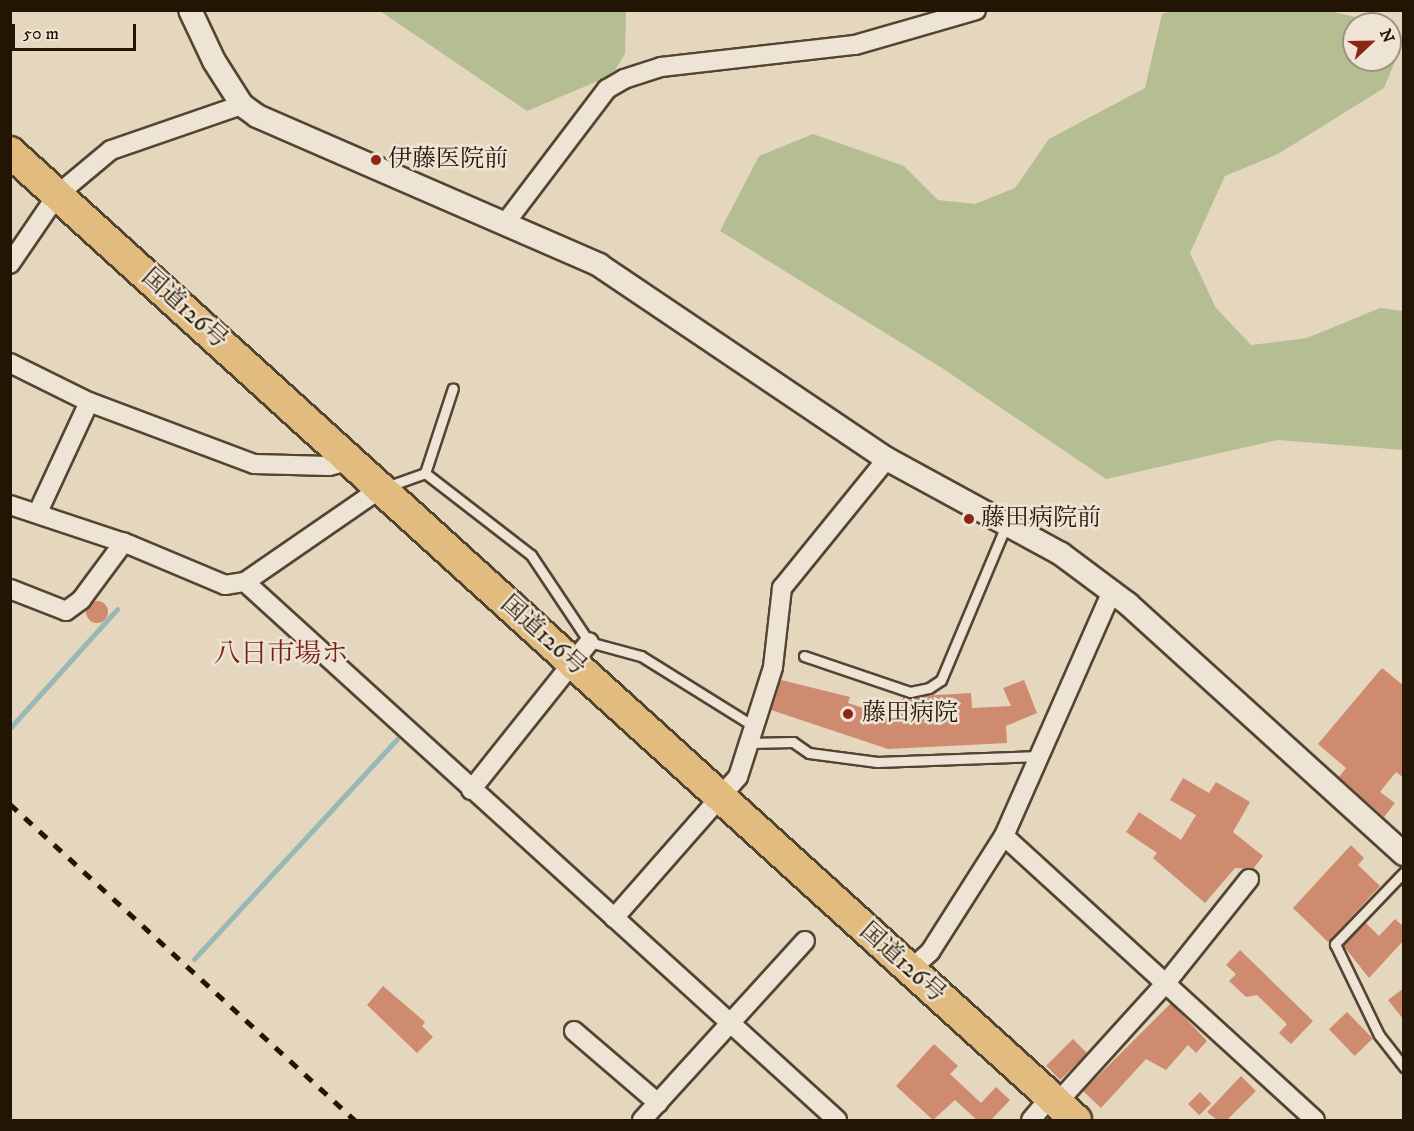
<!DOCTYPE html>
<html>
<head>
<meta charset="utf-8">
<style>
  body { margin:0 }
  #map { position:relative; width:1414px; height:1131px; overflow:hidden; background:#e5d6be; font-family:"IM FELL DW Pica","Noto Serif JP",serif }
  div>[style] { position:absolute }
  [style*='--x'] { left:calc(var(--x)*1px); top:calc(var(--y)*1px); width:calc(var(--w)*1px); rotate:calc(var(--a)*1deg) }
  .green>* { inset:0; background:#b4be92 }
  .stream>* { height:5px; margin:-2.5px; padding:0 2.5px; transform-origin:2.5px; border-radius:2.5px; background:#96b8b6 }
  .building>* { inset:0; background:#cf8b70; transform-origin:0 0 }
  .round { border-radius:50% }
  .roads { filter:drop-shadow(2px 0 #544532) drop-shadow(-2px 0 #544532) drop-shadow(0 2px #544532) drop-shadow(0 -2px #544532) }
  .service>* { height:9px; margin:-4.5px; padding:0 4.5px; transform-origin:4.5px; border-radius:4.5px; background:#eee4d5 }
  .minor>* { height:18px; margin:-9px; padding:0 9px; transform-origin:9px; border-radius:9px; background:#eee4d5 }
  .tertiary>* { height:22px; margin:-11px; padding:0 11px; transform-origin:11px; border-radius:11px; background:#eee4d5 }
  .trunk>* { height:30px; margin:-15px; padding:0 15px; transform-origin:15px; border-radius:15px; background:#e2bb7f }
  .rail>* { height:4.5px; margin-top:-2.25px; transform-origin:0; background:repeating-linear-gradient(90deg,#231503 0 10px,transparent 0 20px) }
  .dots>* { width:16px; height:16px; translate:-50% -50%; box-sizing:border-box; border:3px solid #eee4d5; border-radius:50% }
  span { translate:-50% -50%; white-space:nowrap; text-align:center; line-height:1.15; -webkit-text-stroke:5px #eee4d5; paint-order:stroke }
  .poi-label { font-size:24px; color:#231503 }
  .left { translate:0 -50%; text-align:left }
  .street-label { font-size:24px; color:#231503 }
  .quarter-label { font-size:27px; color:#7a1f14 }
  .frame { position:absolute; inset:0; border:12px solid #231503; pointer-events:none }
  .north { position:absolute; left:1342px; top:12px; width:60px; height:60px; box-sizing:border-box; background:#eee4d5; border:2px solid #9d9181; border-radius:50%; rotate:68deg; font-size:16px; font-weight:700; line-height:24px; text-align:center; color:#231503 }
  .north::after { content:''; display:block; margin:auto; width:21px; height:27px; background:#8f2418; clip-path:polygon(50% 0,100% 100%,50% 72%,0 100%) }
  .scale { position:absolute; left:12px; top:24px; width:124px; height:27px; box-sizing:border-box; border:3px solid #231503; border-top:0; padding-left:8px; font-size:18px; line-height:21px; white-space:nowrap; color:#231503; -webkit-text-stroke:4px #eee4d5; paint-order:stroke }
</style>
</head>
<body>
<div id="map">
  <div class="green">
    <i style="clip-path:polygon(1174px 10px,1325px 10px,1355px 17px,1371px 24px,1354px 24px,1354px 60px,1390px 60px,1390px 39px,1396px 59px,1384px 88px,1278px 154px,1225px 176px,1190px 253px,1216px 308px,1251px 345px,1307px 338px,1380px 308px,1403px 311px,1403px 450px,1278px 440px,1106px 479px,942px 368px,720px 231px,759px 156px,813px 134px,904px 166px,938px 200px,975px 204px,1015px 188px,1049px 139px,1145px 88px,1162px 14px)"></i>
    <i style="clip-path:polygon(380px 11px,626px 11px,625px 54px,612px 75px,527px 111px)"></i>
  </div>
  <div class="stream">
    <i style="--x:10;--y:728;--w:160;--a:-48"></i>
    <i style="--x:194;--y:959;--w:299;--a:-47.3"></i>
  </div>
  <div class="building">
    <i class="round" style="left:86px;top:601px;width:22px;height:22px"></i>
    <i style="clip-path:polygon(1382px 668px,1404px 686px,1404px 778px,1396px 772px,1380px 792px,1395px 803px,1384px 817px,1339px 777px,1346px 768px,1318px 744px)"></i>
    <i style="clip-path:polygon(781px 680px,850px 697px,848px 703px,899px 720px,903px 697px,971px 693px,972px 708px,1011px 706px,1003px 688px,1024px 680px,1037px 713px,1006px 726px,1007px 743px,888px 749px,771px 710px)"></i>
    <i style="clip-path:polygon(1183px 778px,1209px 793px,1216px 782px,1250px 802px,1233px 832px,1263px 856px,1253px 869px,1235px 868px,1205px 903px,1153px 858px,1157px 853px,1126px 832px,1139px 812px,1181px 840px,1196px 815px,1170px 800px)"></i>
    <i style="clip-path:polygon(1351px 845px,1364px 858px,1358px 865px,1380px 886px,1328px 942px,1293px 908px)"></i>
    <i style="clip-path:polygon(1395px 919px,1404px 927px,1404px 940px,1369px 978px,1343px 945px,1365px 922px,1379px 936px)"></i>
    <i style="clip-path:polygon(1240px 950px,1313px 1021px,1291px 1044px,1279px 1033px,1287px 1024px,1257px 995px,1246px 997px,1229px 981px,1236px 974px,1226px 965px)"></i>
    <i style="clip-path:polygon(383px 986px,425px 1022px,422px 1026px,433px 1037px,417px 1053px,367px 1005px)"></i>
    <i style="clip-path:polygon(1404px 988px,1404px 1020px,1388px 1000px)"></i>
    <i style="clip-path:polygon(1171px 1003px,1207px 1041px,1196px 1053px,1188px 1045px,1166px 1070px,1146px 1059px,1101px 1108px,1083px 1091px)"></i>
    <i style="left:1347px;top:1012px;width:37px;height:25px;rotate:46deg"></i>
    <i style="left:1073px;top:1039px;width:20px;height:38px;rotate:45deg"></i>
    <i style="clip-path:polygon(934px 1044px,958px 1066px,950px 1074px,981px 1103px,996px 1087px,1010px 1100px,991px 1120px,977px 1120px,955px 1100px,933px 1120px,896px 1086px)"></i>
    <i style="clip-path:polygon(1241px 1076px,1256px 1091px,1227px 1120px,1217px 1120px,1207px 1112px)"></i>
    <i style="left:1200px;top:1092px;width:16px;height:17px;rotate:45deg"></i>
  </div>
  <div class="roads">
    <div class="service">
      <i style="--x:425;--y:473;--w:134;--a:37.7"></i>
      <i style="--x:531;--y:555;--w:105;--a:56.3"></i>
      <i style="--x:589;--y:642;--w:54;--a:15.1"></i>
      <i style="--x:641;--y:656;--w:131;--a:31.9"></i>
      <i style="--x:425;--y:473;--w:89;--a:-71.8"></i>
      <i style="--x:386;--y:487;--w:41;--a:-19.7"></i>
      <i style="--x:804;--y:656;--w:112;--a:18.8"></i>
      <i style="--x:910;--y:692;--w:19;--a:-12"></i>
      <i style="--x:929;--y:688;--w:14;--a:-34"></i>
      <i style="--x:941;--y:680;--w:168;--a:-67.2"></i>
      <i style="--x:749;--y:743;--w:44;--a:-1.3"></i>
      <i style="--x:793;--y:742;--w:19;--a:35"></i>
      <i style="--x:809;--y:753;--w:69;--a:7.5"></i>
      <i style="--x:877;--y:762;--w:163;--a:-2.1"></i>
      <i style="--x:1404;--y:872;--w:100;--a:133.8"></i>
      <i style="--x:1335;--y:944;--w:101;--a:64.2"></i>
      <i style="--x:1379;--y:1035;--w:41;--a:52"></i>
    </div>
    <div class="minor">
      <i style="--x:506;--y:222;--w:167;--a:-52.8"></i>
      <i style="--x:607;--y:89;--w:20;--a:-30"></i>
      <i style="--x:624;--y:79;--w:39;--a:-18"></i>
      <i style="--x:661;--y:67;--w:195;--a:-6.5"></i>
      <i style="--x:855;--y:45;--w:126;--a:-16.1"></i>
      <i style="--x:10;--y:264;--w:83;--a:-55.7"></i>
      <i style="--x:57;--y:195;--w:70;--a:-39.8"></i>
      <i style="--x:111;--y:150;--w:139;--a:-19"></i>
      <i style="--x:10;--y:363;--w:88;--a:26.3"></i>
      <i style="--x:89;--y:402;--w:176;--a:20.6"></i>
      <i style="--x:254;--y:464;--w:75;--a:1.5"></i>
      <i style="--x:329;--y:466;--w:23;--a:-15"></i>
      <i style="--x:10;--y:505;--w:126;--a:18.4"></i>
      <i style="--x:130;--y:545;--w:103;--a:22.8"></i>
      <i style="--x:225;--y:585;--w:20;--a:-9"></i>
      <i style="--x:245;--y:582;--w:164;--a:-34.6"></i>
      <i style="--x:38;--y:512;--w:121;--a:-65.1"></i>
      <i style="--x:245;--y:582;--w:800;--a:42.26"></i>
      <i style="--x:10;--y:589;--w:60;--a:21.4"></i>
      <i style="--x:66;--y:611;--w:19;--a:-36"></i>
      <i style="--x:81;--y:600;--w:72;--a:-53.4"></i>
      <i style="--x:471;--y:790;--w:189;--a:-51.4"></i>
      <i style="--x:1004;--y:836;--w:421;--a:42.4"></i>
      <i style="--x:614;--y:918;--w:188;--a:-48.7"></i>
      <i style="--x:738;--y:777;--w:115;--a:-72.3"></i>
      <i style="--x:773;--y:667;--w:80;--a:-83.5"></i>
      <i style="--x:782;--y:588;--w:166;--a:-50.9"></i>
      <i style="--x:910;--y:970;--w:27;--a:-42"></i>
      <i style="--x:930;--y:952;--w:138;--a:-57.5"></i>
      <i style="--x:1004;--y:836;--w:268;--a:-66.2"></i>
      <i style="--x:574;--y:1031;--w:111;--a:40.6"></i>
      <i style="--x:1057;--y:1103;--w:162;--a:-47.8"></i>
      <i style="--x:1166;--y:983;--w:133;--a:-51.4"></i>
      <i style="--x:642;--y:1120;--w:242;--a:-47.7"></i>
      <i style="--x:1031;--y:1120;--w:30;--a:-50"></i>
    </div>
    <div class="tertiary">
      <i style="--x:190;--y:10;--w:56;--a:64.8"></i>
      <i style="--x:214;--y:61;--w:52;--a:57.5"></i>
      <i style="--x:242;--y:105;--w:19;--a:36"></i>
      <i style="--x:257;--y:116;--w:373;--a:23.5"></i>
      <i style="--x:599;--y:265;--w:347;--a:34"></i>
      <i style="--x:887;--y:459;--w:198;--a:28.6"></i>
      <i style="--x:1061;--y:554;--w:84;--a:36.7"></i>
      <i style="--x:1128;--y:604;--w:372;--a:42.2"></i>
    </div>
    <div class="trunk">
      <i style="--x:10;--y:152;--w:1440;--a:42.24"></i>
    </div>
  </div>
  <div class="rail">
    <i style="--x:10;--y:804;--w:468;--a:42.5"></i>
  </div>
  <div class="dots">
    <i style="left:376px;top:160px;background:#8f2418"></i>
    <i style="left:969px;top:519px;background:#8f2418"></i>
    <i style="left:848px;top:714px;background:#8f2418"></i>
  </div>
  <div class="poi-label">
    <span class="left" style="left:388px;top:160px">伊藤医院前</span>
    <span class="left" style="left:981px;top:519px">藤田病院前</span>
    <span class="left" style="left:862px;top:714px">藤田病院</span>
  </div>
  <div class="street-label">
    <span style="left:184px;top:309px;rotate:42deg">国道126号</span>
    <span style="left:543px;top:636px;rotate:42deg">国道126号</span>
    <span style="left:902px;top:963px;rotate:42deg">国道126号</span>
  </div>
  <div class="quarter-label">
    <span style="left:281px;top:655px">八日市場ホ</span>
  </div>
  <div class="frame"></div>
  <div class="north">N</div>
  <div class="scale">50 m</div>
</div>
</body>
</html>
